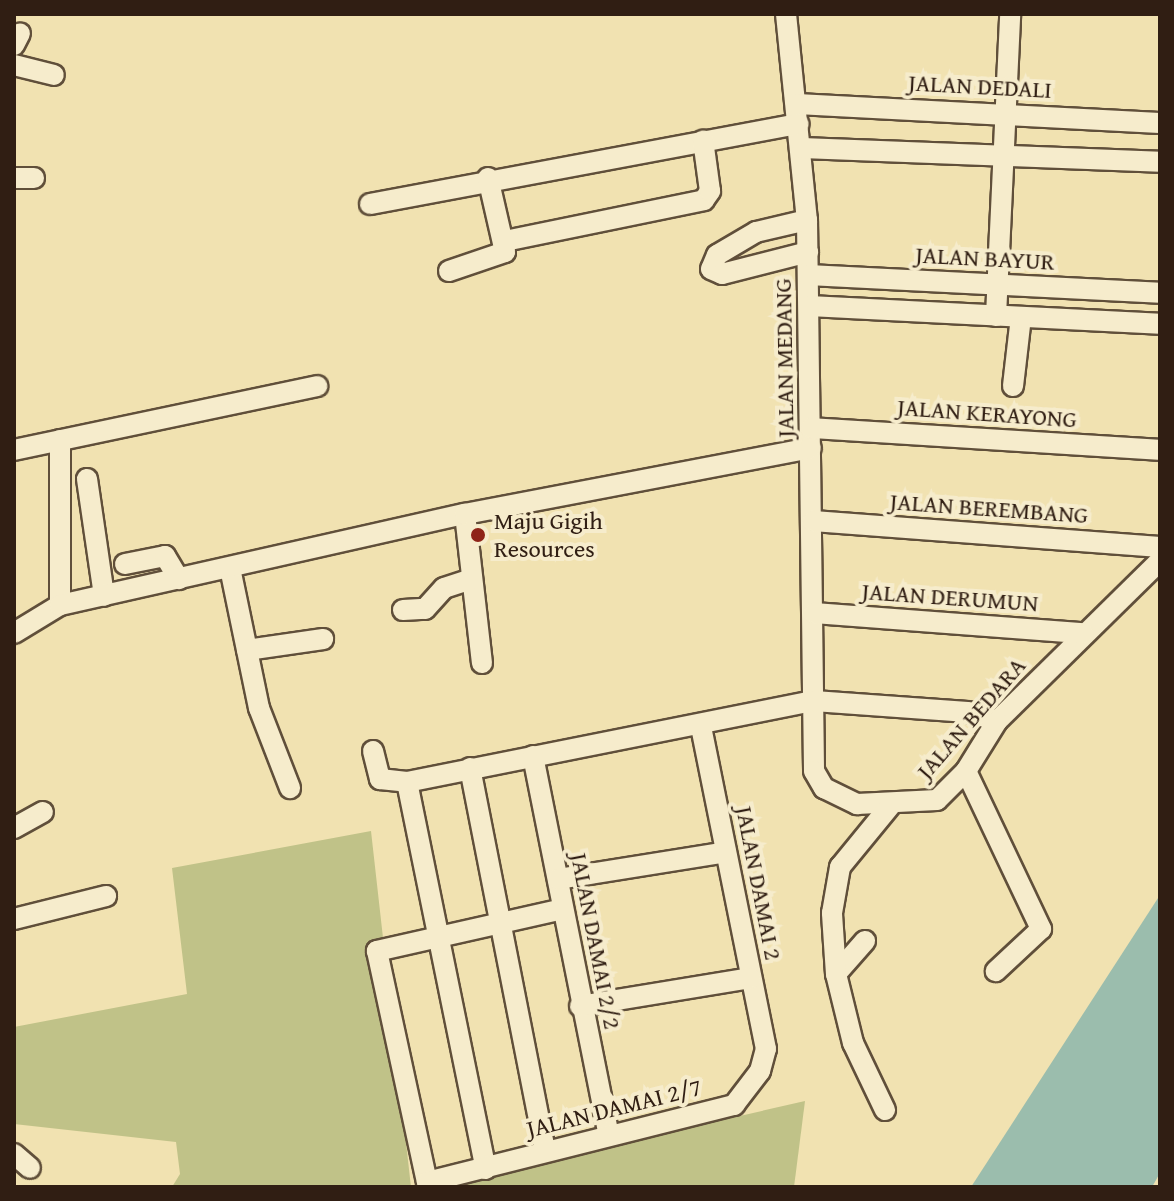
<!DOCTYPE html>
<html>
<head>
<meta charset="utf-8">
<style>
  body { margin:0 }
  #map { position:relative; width:1174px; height:1201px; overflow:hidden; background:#f1e2b1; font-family:"Gentium Book Plus",serif }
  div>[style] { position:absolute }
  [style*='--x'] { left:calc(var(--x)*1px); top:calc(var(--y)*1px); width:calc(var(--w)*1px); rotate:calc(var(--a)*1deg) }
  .green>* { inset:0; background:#c0c288 }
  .water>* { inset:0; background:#9bbdad }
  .roads { filter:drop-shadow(2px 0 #604f3a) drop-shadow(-2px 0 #604f3a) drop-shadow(0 2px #604f3a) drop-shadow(0 -2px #604f3a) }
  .minor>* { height:20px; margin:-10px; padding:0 10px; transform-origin:10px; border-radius:10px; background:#f6eccc }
  .dots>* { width:22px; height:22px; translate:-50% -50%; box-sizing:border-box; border:4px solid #f6eccc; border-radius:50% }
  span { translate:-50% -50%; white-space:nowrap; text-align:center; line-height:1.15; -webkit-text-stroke:8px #f6eccc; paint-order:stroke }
  .street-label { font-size:24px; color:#301e13 }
  .poi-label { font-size:24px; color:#301e13 }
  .left { translate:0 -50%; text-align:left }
  .frame { position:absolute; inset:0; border:16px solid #301e13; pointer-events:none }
</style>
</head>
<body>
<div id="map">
  <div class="green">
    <i style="clip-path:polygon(371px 831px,411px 1187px,172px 1187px,180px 1174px,176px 1142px,14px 1124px,14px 1027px,187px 994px,172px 868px)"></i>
    <i style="clip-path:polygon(805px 1101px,794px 1187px,430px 1187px)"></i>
  </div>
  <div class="water">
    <i style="clip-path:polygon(1160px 895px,1160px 1173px,1152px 1187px,971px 1187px)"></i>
  </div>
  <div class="roads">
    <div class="minor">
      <i style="--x:786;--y:14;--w:207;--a:84.2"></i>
      <i style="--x:807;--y:220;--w:551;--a:89.27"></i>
      <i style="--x:814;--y:771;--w:20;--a:60"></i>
      <i style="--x:824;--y:788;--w:37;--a:26"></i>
      <i style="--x:857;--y:804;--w:80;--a:-2.9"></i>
      <i style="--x:937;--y:800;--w:41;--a:-45"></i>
      <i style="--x:966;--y:771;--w:59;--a:-58.2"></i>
      <i style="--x:997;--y:721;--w:228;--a:-44.5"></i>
      <i style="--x:14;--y:45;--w:13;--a:-63"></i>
      <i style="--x:14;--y:65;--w:41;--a:14"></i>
      <i style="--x:797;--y:104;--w:363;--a:3"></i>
      <i style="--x:802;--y:148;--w:358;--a:2.2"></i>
      <i style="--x:14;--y:178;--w:20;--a:0"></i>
      <i style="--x:370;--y:204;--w:436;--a:-10.6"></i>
      <i style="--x:807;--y:220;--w:52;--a:166.8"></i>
      <i style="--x:756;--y:232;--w:45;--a:149.5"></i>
      <i style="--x:717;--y:255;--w:15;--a:113"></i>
      <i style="--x:711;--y:269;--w:12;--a:24"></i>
      <i style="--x:722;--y:274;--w:89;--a:-14.3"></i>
      <i style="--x:505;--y:241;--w:203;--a:-11.6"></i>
      <i style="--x:704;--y:200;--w:11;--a:-56"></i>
      <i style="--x:710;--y:191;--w:51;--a:-97.8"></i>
      <i style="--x:449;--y:271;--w:59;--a:-18.7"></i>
      <i style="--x:505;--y:252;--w:76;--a:-102.9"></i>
      <i style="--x:808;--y:275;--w:352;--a:2.9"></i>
      <i style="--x:809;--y:306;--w:351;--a:2.9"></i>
      <i style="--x:996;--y:316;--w:302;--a:-87.3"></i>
      <i style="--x:1013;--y:386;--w:69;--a:-83.4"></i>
      <i style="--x:811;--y:428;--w:350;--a:3.6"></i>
      <i style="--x:14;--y:450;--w:310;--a:-11.9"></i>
      <i style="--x:87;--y:479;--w:118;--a:81.7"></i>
      <i style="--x:465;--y:514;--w:150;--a:83.5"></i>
      <i style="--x:813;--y:521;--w:348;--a:4.3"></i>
      <i style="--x:125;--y:564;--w:41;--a:-11.3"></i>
      <i style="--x:165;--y:556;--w:27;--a:59"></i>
      <i style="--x:230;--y:568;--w:143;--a:78.3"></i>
      <i style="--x:259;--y:708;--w:86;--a:68.8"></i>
      <i style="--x:60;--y:605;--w:165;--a:-90"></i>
      <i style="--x:403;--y:610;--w:22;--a:-3"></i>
      <i style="--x:425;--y:609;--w:28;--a:-48"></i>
      <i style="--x:444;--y:588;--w:29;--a:-18"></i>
      <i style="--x:814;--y:613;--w:270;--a:4.3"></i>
      <i style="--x:14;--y:633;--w:54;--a:-31.3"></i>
      <i style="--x:60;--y:605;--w:415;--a:-12.7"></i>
      <i style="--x:465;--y:514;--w:352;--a:-10.8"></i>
      <i style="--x:247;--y:650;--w:77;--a:-8.2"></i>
      <i style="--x:373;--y:751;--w:29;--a:76"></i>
      <i style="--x:380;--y:779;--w:27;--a:6"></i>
      <i style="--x:407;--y:782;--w:415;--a:-11.3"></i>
      <i style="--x:814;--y:701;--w:154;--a:4.1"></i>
      <i style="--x:968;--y:712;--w:30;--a:17"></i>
      <i style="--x:533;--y:756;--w:387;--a:78.7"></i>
      <i style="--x:470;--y:768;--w:391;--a:78.9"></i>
      <i style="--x:966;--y:771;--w:175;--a:64.6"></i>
      <i style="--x:1041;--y:929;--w:62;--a:137"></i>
      <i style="--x:407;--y:782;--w:395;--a:78.5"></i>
      <i style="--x:14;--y:828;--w:33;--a:-29"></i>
      <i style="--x:558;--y:879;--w:170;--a:-9.1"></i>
      <i style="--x:563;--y:909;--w:191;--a:167.3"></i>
      <i style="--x:377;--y:951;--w:236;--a:77.8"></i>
      <i style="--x:427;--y:1182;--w:317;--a:-14.1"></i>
      <i style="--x:734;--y:1105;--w:43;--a:-52.6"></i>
      <i style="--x:760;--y:1071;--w:23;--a:-75"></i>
      <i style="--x:766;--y:1049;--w:328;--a:-101.4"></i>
      <i style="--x:14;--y:919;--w:95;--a:-14"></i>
      <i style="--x:836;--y:974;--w:44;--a:-48.7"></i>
      <i style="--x:580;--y:1006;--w:173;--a:-9.3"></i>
      <i style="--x:885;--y:1110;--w:74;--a:-115.5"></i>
      <i style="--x:853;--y:1043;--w:71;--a:-103.8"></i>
      <i style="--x:836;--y:974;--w:61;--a:-93.8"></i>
      <i style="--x:832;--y:913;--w:47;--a:-80.1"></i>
      <i style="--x:840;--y:867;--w:79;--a:-50.7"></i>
      <i style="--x:14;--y:1154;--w:21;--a:41"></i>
    </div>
  </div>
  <div class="dots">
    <i style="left:478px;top:535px;background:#8f2418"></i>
  </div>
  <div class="street-label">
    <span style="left:980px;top:86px;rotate:3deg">JALAN DEDALI</span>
    <span style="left:985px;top:258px;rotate:3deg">JALAN BAYUR</span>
    <span style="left:784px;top:358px;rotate:-91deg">JALAN MEDANG</span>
    <span style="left:987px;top:413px;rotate:4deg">JALAN KERAYONG</span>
    <span style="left:989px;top:508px;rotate:4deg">JALAN BEREMBANG</span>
    <span style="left:950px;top:597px;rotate:4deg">JALAN DERUMUN</span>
    <span style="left:971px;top:718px;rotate:-49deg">JALAN BEDARA</span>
    <span style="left:759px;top:883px;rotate:79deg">JALAN DAMAI 2</span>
    <span style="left:596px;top:941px;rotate:79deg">JALAN DAMAI 2/2</span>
    <span style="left:614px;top:1108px;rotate:-14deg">JALAN DAMAI 2/7</span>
  </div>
  <div class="poi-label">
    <span class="left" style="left:494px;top:535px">Maju Gigih<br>Resources</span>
  </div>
  <div class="frame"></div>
</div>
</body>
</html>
